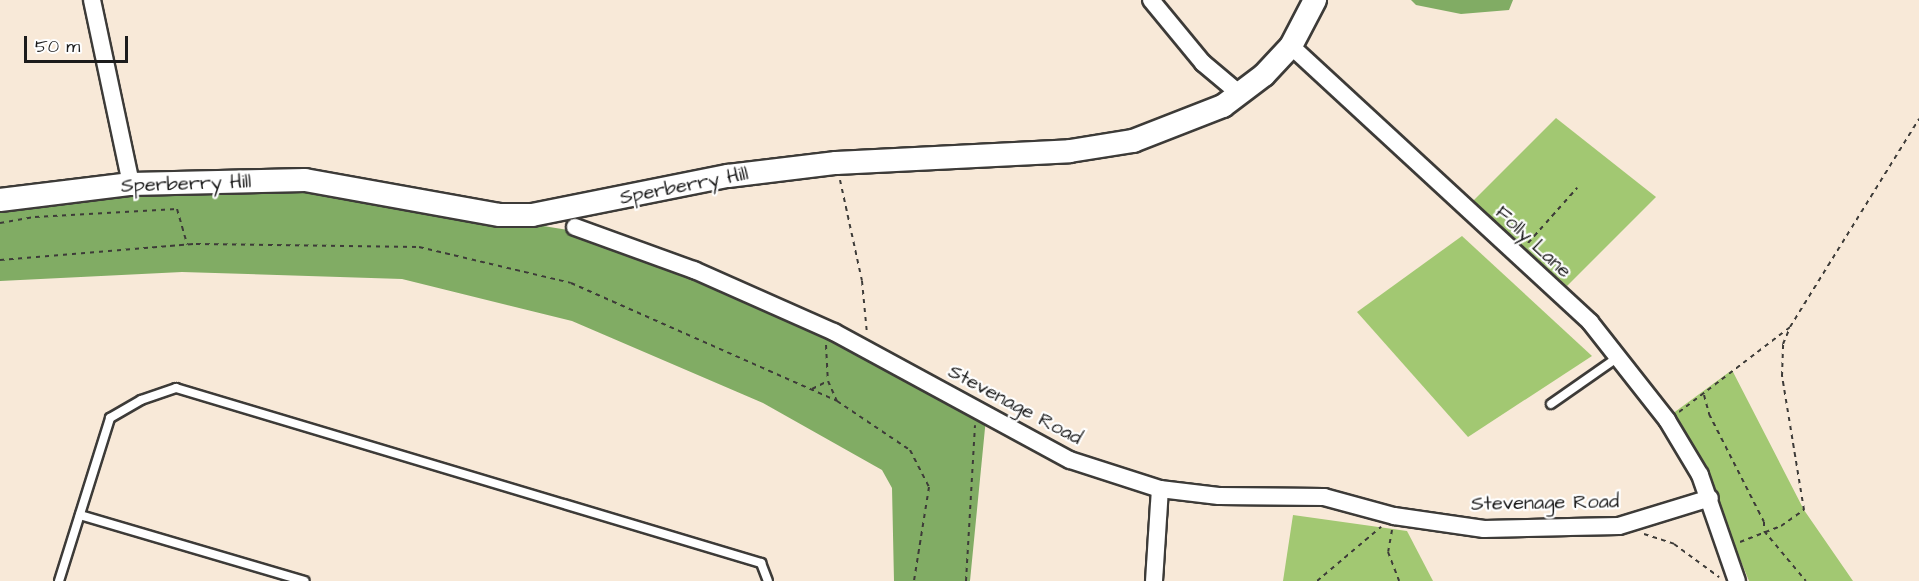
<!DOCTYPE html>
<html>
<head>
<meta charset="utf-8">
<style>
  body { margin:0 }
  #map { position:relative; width:1919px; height:581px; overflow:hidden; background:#f8e9d8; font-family:"Architects Daughter",sans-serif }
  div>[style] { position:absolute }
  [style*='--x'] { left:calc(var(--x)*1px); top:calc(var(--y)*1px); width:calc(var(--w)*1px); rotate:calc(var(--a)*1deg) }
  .green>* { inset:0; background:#a2c872 }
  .forest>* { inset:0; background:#81ac64 }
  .path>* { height:2px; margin-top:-1px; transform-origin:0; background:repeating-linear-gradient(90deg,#3d3b38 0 4.5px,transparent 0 9px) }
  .roads { filter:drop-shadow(2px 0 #3d3b38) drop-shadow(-2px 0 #3d3b38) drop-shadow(0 2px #3d3b38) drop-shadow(0 -2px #3d3b38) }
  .lane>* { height:8px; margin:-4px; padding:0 4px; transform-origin:4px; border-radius:4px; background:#fff }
  .street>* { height:16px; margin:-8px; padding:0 8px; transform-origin:8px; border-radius:8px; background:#fff }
  .secondary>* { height:22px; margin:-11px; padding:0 11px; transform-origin:11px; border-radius:11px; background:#fff }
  span { translate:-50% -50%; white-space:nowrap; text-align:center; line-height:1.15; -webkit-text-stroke:4.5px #fff; paint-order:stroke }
  .street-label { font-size:20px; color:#1c1c1c }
  .scale { position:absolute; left:24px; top:36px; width:104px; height:27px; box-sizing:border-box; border:3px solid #1c1c1c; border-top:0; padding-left:8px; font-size:18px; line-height:21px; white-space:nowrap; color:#1c1c1c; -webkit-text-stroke:4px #fff; paint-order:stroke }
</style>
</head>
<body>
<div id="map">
  <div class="green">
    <i style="clip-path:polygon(1556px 118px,1656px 197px,1567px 286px,1473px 201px)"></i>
    <i style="clip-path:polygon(1462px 236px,1592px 356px,1468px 437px,1357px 312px)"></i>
    <i style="clip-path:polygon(1732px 370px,1804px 510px,1853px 581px,1749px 581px,1705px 473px,1672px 414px)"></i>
    <i style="clip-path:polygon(1293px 515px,1407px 531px,1433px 581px,1283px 581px)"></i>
  </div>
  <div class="forest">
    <i style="clip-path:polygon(1411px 0,1513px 0,1509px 10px,1461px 14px,1416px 5px)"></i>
    <i style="clip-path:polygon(306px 187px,568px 230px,692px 275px,819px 332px,986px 418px,970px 581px,894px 581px,892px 488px,882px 470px,763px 403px,572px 321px,402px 279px,182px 272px,0 281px,0 208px,169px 191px)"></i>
  </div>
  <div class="path">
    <i style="--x:840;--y:180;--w:103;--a:77.7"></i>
    <i style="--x:862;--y:281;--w:53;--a:84.6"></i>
    <i style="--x:0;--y:223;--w:36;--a:-10"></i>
    <i style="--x:35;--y:217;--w:142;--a:-3.2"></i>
    <i style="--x:177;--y:209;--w:37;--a:74"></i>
    <i style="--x:1528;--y:243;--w:74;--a:-48.3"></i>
    <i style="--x:0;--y:260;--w:197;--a:-4.7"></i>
    <i style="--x:196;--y:244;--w:223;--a:0.8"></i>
    <i style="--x:419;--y:247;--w:156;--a:13.3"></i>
    <i style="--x:571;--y:283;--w:291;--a:23.9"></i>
    <i style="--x:837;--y:401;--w:88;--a:33.9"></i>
    <i style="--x:910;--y:450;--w:42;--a:62.8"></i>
    <i style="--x:929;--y:487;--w:95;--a:99.1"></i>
    <i style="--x:826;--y:345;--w:36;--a:87"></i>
    <i style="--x:812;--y:389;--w:18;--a:-27"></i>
    <i style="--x:828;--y:381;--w:22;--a:66"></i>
    <i style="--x:1704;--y:395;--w:20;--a:75"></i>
    <i style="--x:1709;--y:414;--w:121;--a:63"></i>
    <i style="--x:1764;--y:522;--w:9;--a:90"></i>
    <i style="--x:1679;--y:412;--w:140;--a:-37.4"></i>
    <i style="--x:1790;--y:327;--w:245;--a:-58.2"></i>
    <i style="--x:1392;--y:530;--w:22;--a:100"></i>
    <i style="--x:1388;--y:552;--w:31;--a:69"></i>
    <i style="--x:1764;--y:531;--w:65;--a:50"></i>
    <i style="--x:1644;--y:534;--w:32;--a:18"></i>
    <i style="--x:1674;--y:544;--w:56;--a:36.3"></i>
    <i style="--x:1740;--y:542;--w:44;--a:-21.3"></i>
    <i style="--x:1781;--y:526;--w:28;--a:-35"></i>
    <i style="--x:1804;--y:510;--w:136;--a:-99.3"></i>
    <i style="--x:1782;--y:376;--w:32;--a:-88"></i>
    <i style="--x:1783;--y:344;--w:15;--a:-67"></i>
    <i style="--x:966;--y:581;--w:156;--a:-86.7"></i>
    <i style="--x:1317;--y:581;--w:84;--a:-40.2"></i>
  </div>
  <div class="roads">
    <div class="lane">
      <i style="--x:1551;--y:404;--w:82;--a:-35"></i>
      <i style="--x:80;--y:515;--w:234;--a:16.4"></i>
      <i style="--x:59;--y:581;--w:171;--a:-72.6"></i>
      <i style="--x:110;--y:418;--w:36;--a:-30"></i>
      <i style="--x:141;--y:400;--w:37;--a:-19"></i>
      <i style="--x:176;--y:388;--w:611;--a:16.65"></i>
      <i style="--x:761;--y:563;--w:19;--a:69"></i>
    </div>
    <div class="street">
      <i style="--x:92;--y:0;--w:188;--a:78"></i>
      <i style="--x:1151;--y:0;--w:82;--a:50.5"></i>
      <i style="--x:1203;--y:63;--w:48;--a:40"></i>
      <i style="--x:1291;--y:46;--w:407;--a:42.7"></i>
      <i style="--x:1590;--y:322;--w:125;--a:51.8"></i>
      <i style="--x:1667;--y:420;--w:64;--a:59"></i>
      <i style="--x:1700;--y:475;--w:112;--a:70.8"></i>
      <i style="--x:575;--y:227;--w:127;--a:19.9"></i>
      <i style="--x:694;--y:270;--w:153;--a:23.9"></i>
      <i style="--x:834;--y:332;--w:268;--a:28.5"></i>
      <i style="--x:1070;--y:460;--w:95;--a:17.9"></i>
      <i style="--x:1160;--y:489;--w:59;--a:6.8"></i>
      <i style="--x:1219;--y:496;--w:105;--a:0.5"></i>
      <i style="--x:1324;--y:497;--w:73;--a:15.2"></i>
      <i style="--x:1394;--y:516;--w:91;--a:8.2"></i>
      <i style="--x:1484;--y:529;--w:135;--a:-1.3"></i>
      <i style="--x:1619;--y:526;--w:95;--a:-17.1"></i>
      <i style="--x:1154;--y:581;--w:92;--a:-86.3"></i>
    </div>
    <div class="secondary">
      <i style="--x:0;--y:200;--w:132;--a:-7"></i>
      <i style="--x:131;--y:184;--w:174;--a:-1.3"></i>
      <i style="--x:305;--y:180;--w:198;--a:10.2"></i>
      <i style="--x:500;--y:215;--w:32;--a:0"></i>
      <i style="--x:532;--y:215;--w:200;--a:-11.3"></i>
      <i style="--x:728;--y:176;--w:109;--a:-6.9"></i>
      <i style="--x:836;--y:163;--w:234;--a:-2.9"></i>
      <i style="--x:1070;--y:151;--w:64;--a:-9"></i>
      <i style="--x:1133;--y:141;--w:97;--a:-21.3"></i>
      <i style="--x:1223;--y:106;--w:51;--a:-37.1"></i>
      <i style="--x:1264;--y:75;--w:40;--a:-47"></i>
      <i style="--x:1291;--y:46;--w:52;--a:-62.4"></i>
    </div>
  </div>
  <div class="street-label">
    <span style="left:186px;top:184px;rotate:-2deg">Sperberry Hill</span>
    <span style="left:684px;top:186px;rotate:-11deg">Sperberry Hill</span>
    <span style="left:1533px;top:242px;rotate:43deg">Folly Lane</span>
    <span style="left:1015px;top:405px;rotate:28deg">Stevenage Road</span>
    <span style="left:1545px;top:503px;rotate:-1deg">Stevenage Road</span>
  </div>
  <div class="scale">50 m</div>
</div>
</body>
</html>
